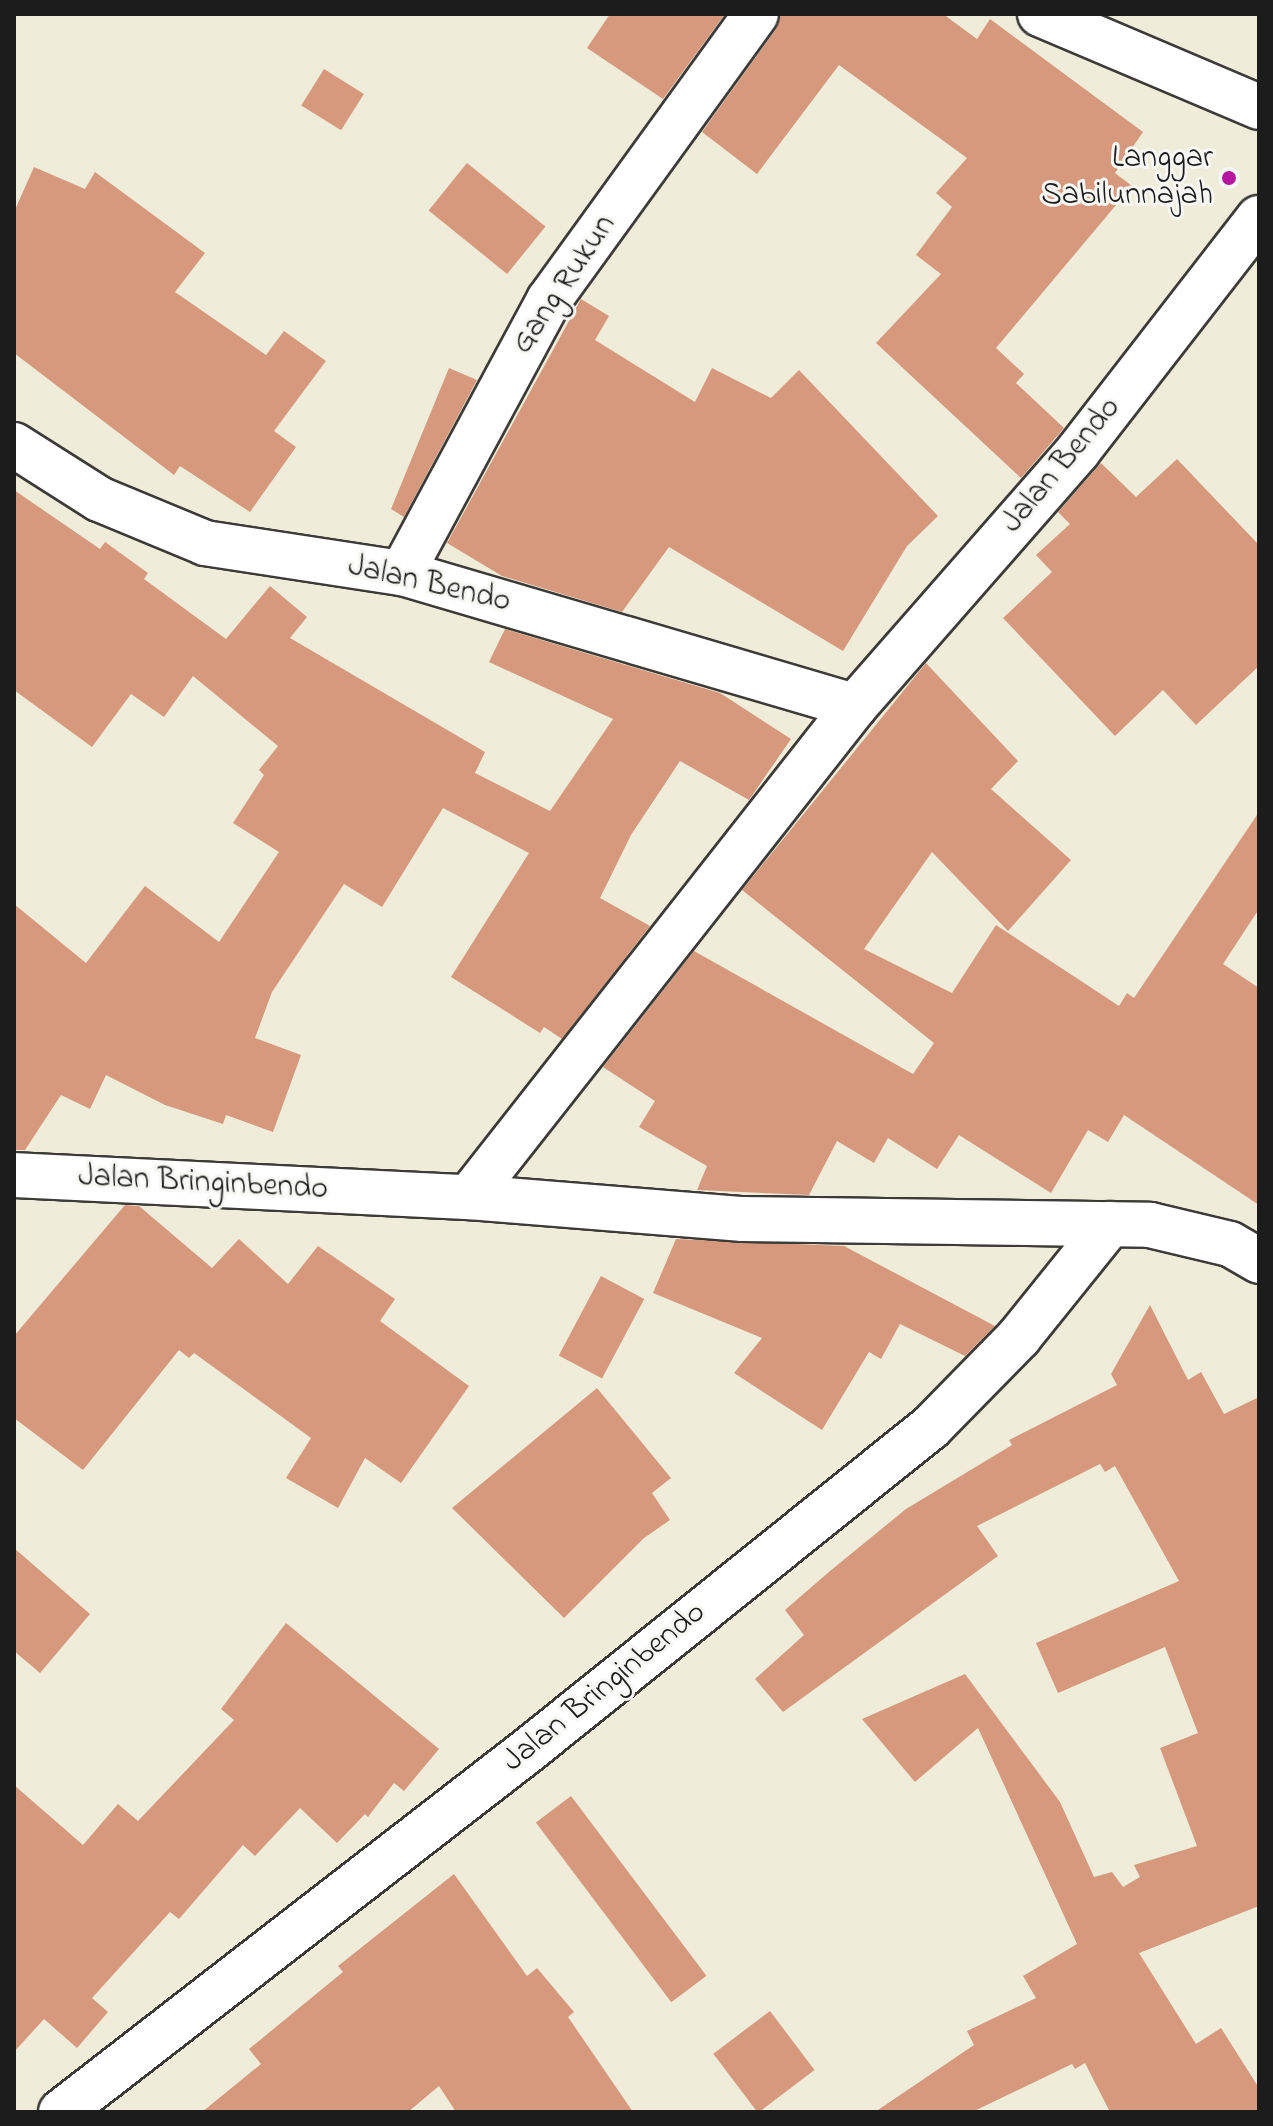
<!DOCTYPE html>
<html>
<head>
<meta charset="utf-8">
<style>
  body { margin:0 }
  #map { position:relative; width:1273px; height:2126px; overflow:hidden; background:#efecd9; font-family:"Indie Flower",sans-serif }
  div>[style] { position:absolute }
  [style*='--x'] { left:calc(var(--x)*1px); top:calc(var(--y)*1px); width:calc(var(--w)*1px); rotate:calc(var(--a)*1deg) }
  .building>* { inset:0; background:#d6997e; transform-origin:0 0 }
  .roads { filter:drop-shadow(2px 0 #3c3b38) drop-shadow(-2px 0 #3c3b38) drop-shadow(0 2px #3c3b38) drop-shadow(0 -2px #3c3b38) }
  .street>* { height:44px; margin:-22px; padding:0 22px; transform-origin:22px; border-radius:22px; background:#fff }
  .secondary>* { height:44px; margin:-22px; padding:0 22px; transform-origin:22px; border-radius:22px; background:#fff }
  .dots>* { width:22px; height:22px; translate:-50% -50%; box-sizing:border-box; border:4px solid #f6f6f2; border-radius:50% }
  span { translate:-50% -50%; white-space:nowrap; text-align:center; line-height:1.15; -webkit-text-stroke:6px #f6f6f2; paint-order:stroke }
  .poi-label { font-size:32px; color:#1c1c1c }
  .right { translate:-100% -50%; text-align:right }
  .street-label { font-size:32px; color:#1c1c1c }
  .frame { position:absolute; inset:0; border:16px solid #1c1c1c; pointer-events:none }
</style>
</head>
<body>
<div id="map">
  <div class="building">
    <i style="clip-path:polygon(610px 14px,725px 14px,663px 99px,587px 48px)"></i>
    <i style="clip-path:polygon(781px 14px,943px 14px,977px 39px,990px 19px,1143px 132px,1115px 173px,1132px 186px,996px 348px,1024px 374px,1016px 383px,1064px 428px,1021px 478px,876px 343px,941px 274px,916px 255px,952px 207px,936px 193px,967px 158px,839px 65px,757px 174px,702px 132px,776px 29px)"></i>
    <i style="left:324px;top:69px;width:47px;height:43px;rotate:32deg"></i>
    <i style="left:467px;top:163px;width:101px;height:61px;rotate:39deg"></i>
    <i style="clip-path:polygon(34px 167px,85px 189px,95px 172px,205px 253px,175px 292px,266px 355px,284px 331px,326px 361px,274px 431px,296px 447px,250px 512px,180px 466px,174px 475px,14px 353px,14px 212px)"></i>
    <i style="clip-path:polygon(581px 299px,609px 316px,595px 340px,695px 402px,712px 368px,771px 398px,799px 370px,938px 516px,907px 546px,843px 651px,669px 547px,622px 612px,502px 576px,447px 543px)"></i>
    <i style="clip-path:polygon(449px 368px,477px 380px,404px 517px,391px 509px)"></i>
    <i style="clip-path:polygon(1177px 459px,1259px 545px,1259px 666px,1196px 725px,1163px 690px,1115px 736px,1003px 618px,1052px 572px,1036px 555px,1070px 524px,1058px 512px,1101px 463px,1136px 497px)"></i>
    <i style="clip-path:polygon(14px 490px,100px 549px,105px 542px,148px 573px,144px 579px,226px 639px,270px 586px,307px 617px,290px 638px,485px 752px,475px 773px,550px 811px,613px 719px,489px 662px,505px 629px,720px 693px,791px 739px,749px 800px,680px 761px,631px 835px,600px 898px,650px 926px,562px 1039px,544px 1027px,540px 1033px,451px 977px,529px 853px,443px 808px,382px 907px,344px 884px,272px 992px,255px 1038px,301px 1055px,273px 1132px,226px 1115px,223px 1124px,165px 1105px,106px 1075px,90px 1109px,61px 1095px,25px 1150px,14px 1150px,14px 904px,86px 963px,145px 886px,219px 942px,279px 852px,233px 823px,264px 775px,259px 770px,278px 746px,193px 676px,164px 717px,131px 694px,92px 747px,14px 690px)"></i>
    <i style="clip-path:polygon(926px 663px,1018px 761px,991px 789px,1071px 860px,1008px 931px,932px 852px,864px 949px,952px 993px,996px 925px,1119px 1006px,1127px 993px,1134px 998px,1259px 812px,1259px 909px,1223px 964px,1259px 988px,1259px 1205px,1124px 1115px,1108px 1142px,1088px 1130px,1051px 1193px,959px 1135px,937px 1169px,888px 1138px,874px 1163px,837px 1141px,809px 1195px,697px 1190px,707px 1166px,639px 1127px,655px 1101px,603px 1067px,694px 951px,913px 1074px,934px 1043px,742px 890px)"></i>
    <i style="clip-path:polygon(125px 1205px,139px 1206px,212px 1268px,239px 1239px,288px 1284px,318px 1246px,395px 1299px,380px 1321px,469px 1386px,401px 1483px,365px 1458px,338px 1508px,286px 1478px,311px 1438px,194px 1353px,189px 1358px,179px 1350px,83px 1470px,14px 1418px,14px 1336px)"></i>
    <i style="clip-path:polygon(676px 1239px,844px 1246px,995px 1326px,965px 1356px,900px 1324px,881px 1359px,869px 1352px,822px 1430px,734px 1373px,762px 1338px,653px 1293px)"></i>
    <i style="left:601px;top:1276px;width:49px;height:90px;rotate:28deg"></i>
    <i style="clip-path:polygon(1150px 1305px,1188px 1380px,1201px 1372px,1224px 1414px,1259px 1397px,1259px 1906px,1139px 1953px,1196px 2044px,1221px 2028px,1259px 2088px,1259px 2112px,1110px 2112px,1085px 2063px,1075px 2069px,1072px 2064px,972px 2112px,875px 2112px,974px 2045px,967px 2031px,1036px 1998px,1023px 1976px,1077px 1944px,978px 1728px,915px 1782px,862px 1719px,965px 1674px,1060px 1802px,1094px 1877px,1112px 1872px,1123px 1887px,1140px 1877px,1134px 1865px,1197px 1846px,1160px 1748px,1198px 1733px,1165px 1647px,1058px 1693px,1036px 1643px,1179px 1581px,1115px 1466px,1105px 1472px,1100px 1464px,977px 1526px,998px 1556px,783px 1712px,755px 1679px,804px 1635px,785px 1610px,830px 1571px,906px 1509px,1012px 1445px,1009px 1440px,1117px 1385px,1111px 1374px)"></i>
    <i style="clip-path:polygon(597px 1388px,671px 1478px,652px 1493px,670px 1520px,644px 1538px,564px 1618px,452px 1508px)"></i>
    <i style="clip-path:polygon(14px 1548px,90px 1614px,40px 1673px,14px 1651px)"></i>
    <i style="clip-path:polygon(286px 1623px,439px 1749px,404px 1791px,394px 1783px,368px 1817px,365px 1814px,337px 1843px,300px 1808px,255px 1856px,243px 1845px,179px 1919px,170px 1912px,92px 1998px,108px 2012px,77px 2048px,44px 2019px,14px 2052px,14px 1785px,83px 1845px,118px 1804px,138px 1821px,234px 1720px,221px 1709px)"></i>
    <i style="left:571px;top:1796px;width:225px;height:44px;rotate:53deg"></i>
    <i style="clip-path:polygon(454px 1874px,527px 1976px,537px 1968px,574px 2012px,568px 2017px,633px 2112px,456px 2112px,439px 2086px,408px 2112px,202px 2112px,261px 2064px,249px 2049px,343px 1972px,338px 1966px)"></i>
    <i style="left:770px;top:2011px;width:74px;height:71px;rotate:53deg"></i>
  </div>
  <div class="roads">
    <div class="street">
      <i style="--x:1040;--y:14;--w:238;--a:23"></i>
      <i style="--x:14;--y:445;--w:101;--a:32.4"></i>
      <i style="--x:99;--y:499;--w:115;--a:22.5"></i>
      <i style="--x:205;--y:543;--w:199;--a:8.7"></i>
      <i style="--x:402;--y:573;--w:472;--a:16.4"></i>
      <i style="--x:402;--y:573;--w:310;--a:-61.7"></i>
      <i style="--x:549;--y:300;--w:353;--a:-54.1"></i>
      <i style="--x:469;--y:1197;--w:625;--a:-51.83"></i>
      <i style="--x:855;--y:706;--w:339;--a:-48.8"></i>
      <i style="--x:1078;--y:451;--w:295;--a:-52.2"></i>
      <i style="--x:61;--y:2112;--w:588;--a:-37.75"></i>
      <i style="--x:526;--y:1752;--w:519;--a:-38.75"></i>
      <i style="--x:931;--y:1427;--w:126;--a:-45.6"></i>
      <i style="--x:1019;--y:1337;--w:145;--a:-51.2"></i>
    </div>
    <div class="secondary">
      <i style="--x:14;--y:1175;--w:456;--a:2.8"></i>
      <i style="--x:469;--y:1197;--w:275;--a:4.6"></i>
      <i style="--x:743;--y:1219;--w:407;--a:0.8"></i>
      <i style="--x:1150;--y:1225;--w:82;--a:13.4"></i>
      <i style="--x:1230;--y:1244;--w:34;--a:30"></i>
    </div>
  </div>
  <div class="dots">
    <i style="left:1229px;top:178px;background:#b5179e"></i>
  </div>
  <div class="poi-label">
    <span class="right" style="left:1213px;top:178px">Langgar<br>Sabilunnajah</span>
  </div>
  <div class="street-label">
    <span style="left:565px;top:285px;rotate:-56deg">Gang Rukun</span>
    <span style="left:1062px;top:466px;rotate:-50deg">Jalan Bendo</span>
    <span style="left:429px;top:585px;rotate:13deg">Jalan Bendo</span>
    <span style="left:203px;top:1184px;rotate:3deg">Jalan Bringinbendo</span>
    <span style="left:605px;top:1688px;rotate:-39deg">Jalan Bringinbendo</span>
  </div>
  <div class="frame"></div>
</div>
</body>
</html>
